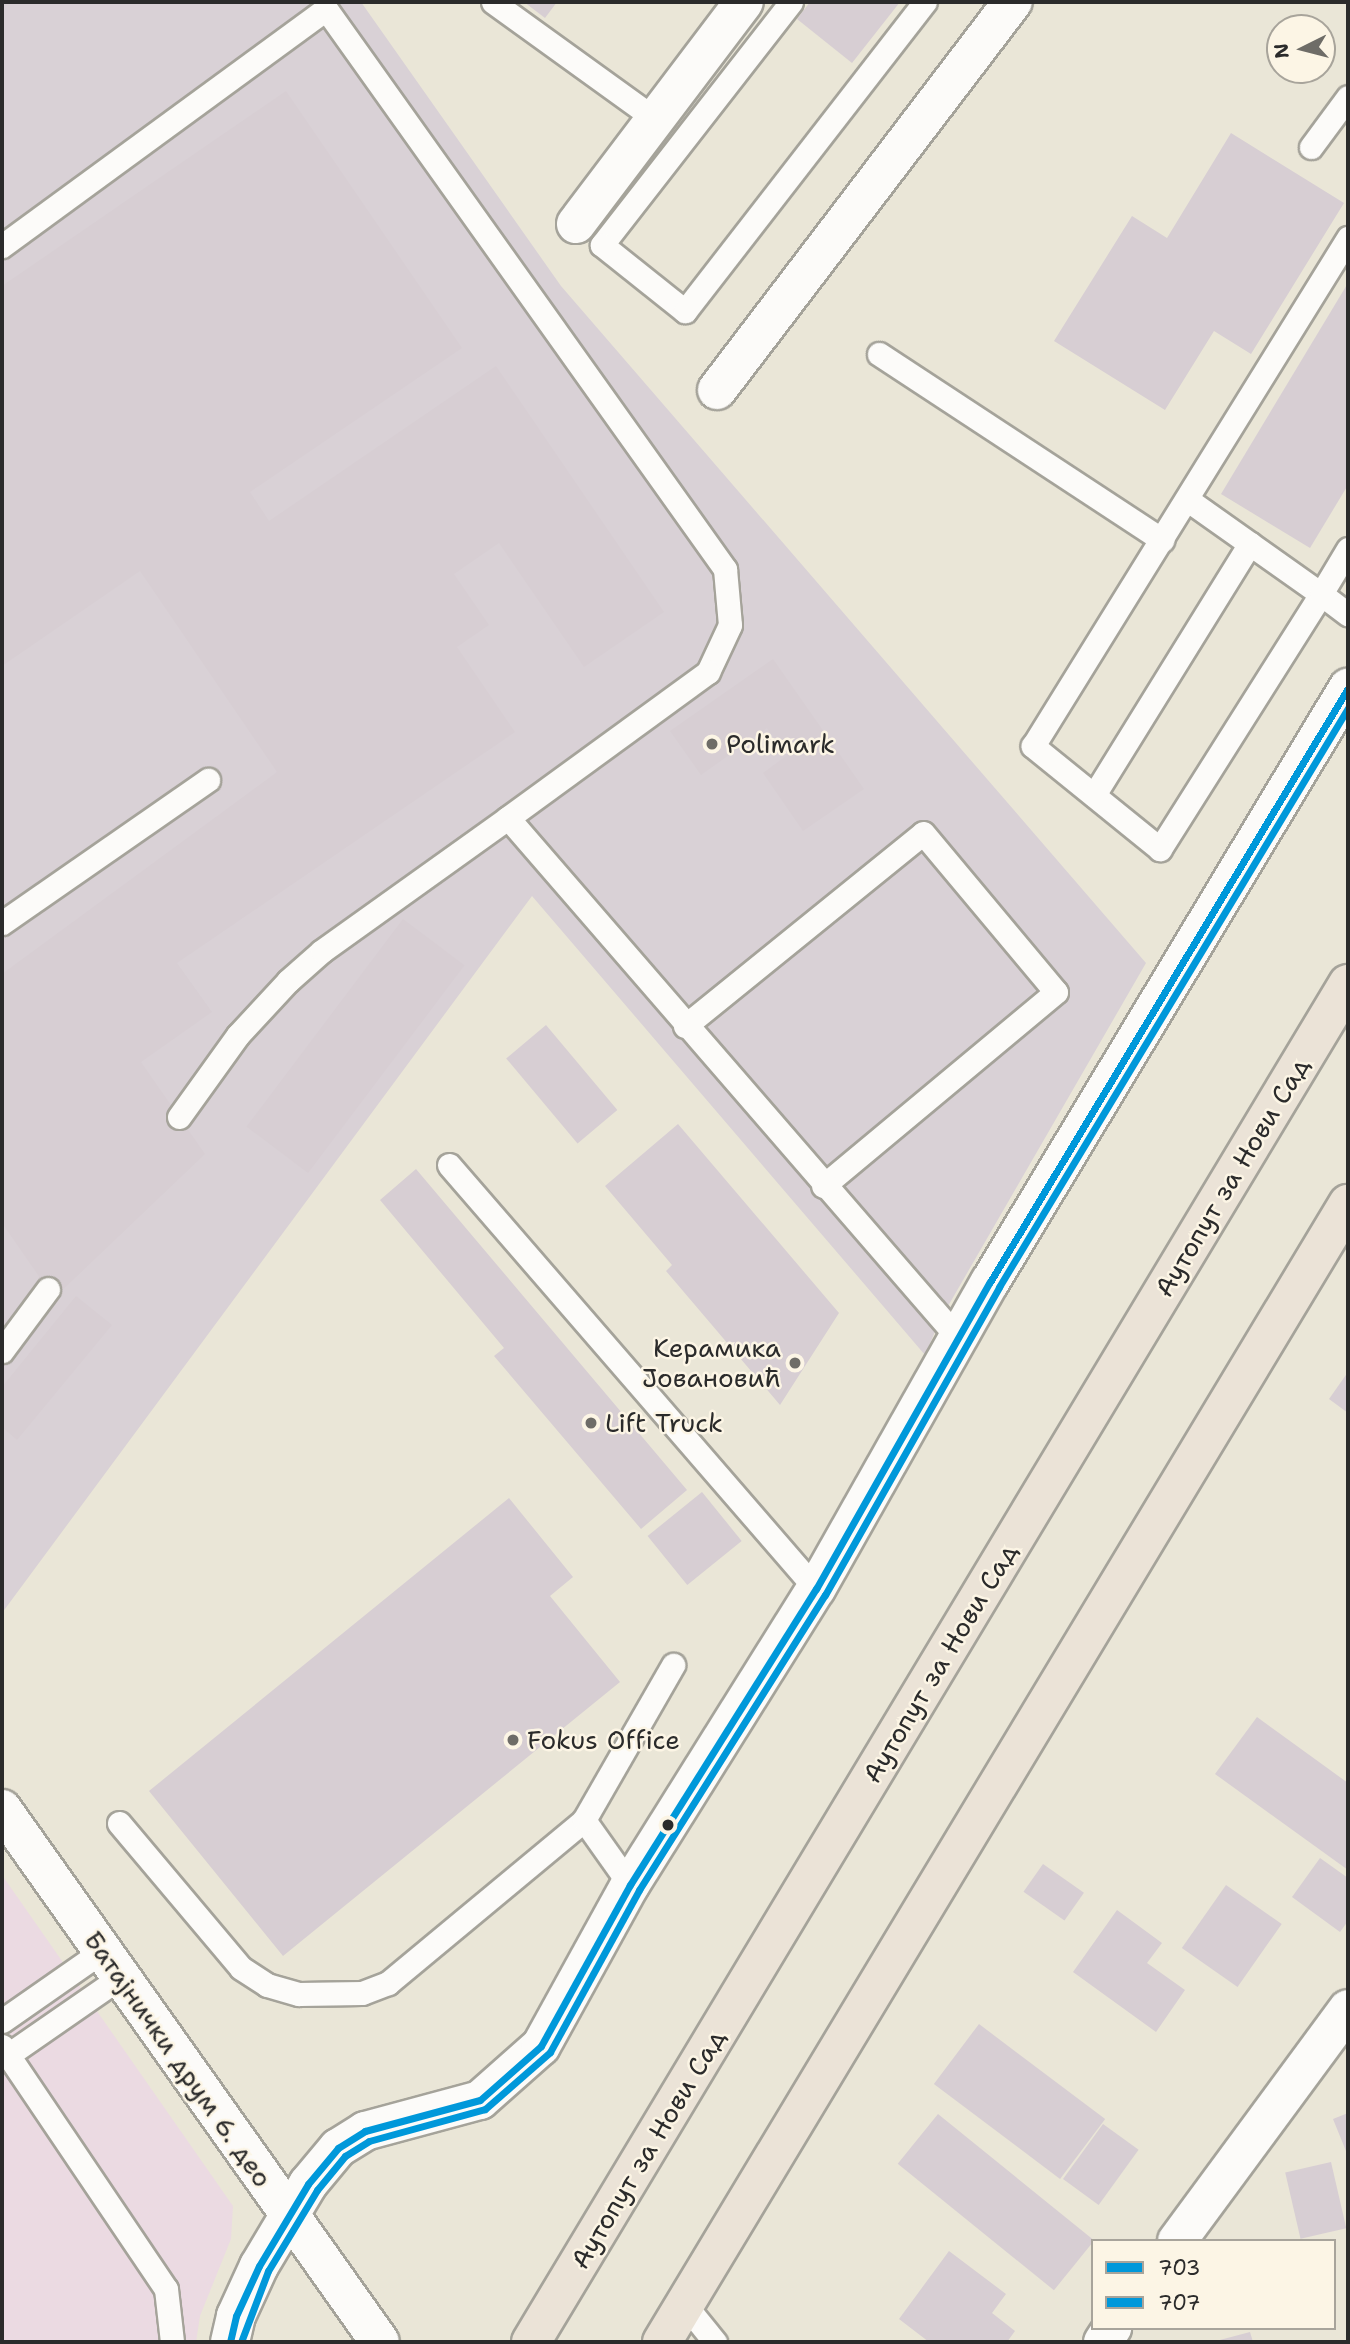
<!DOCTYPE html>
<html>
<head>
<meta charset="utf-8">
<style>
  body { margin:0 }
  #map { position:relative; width:1350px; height:2344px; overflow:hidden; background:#eae6d7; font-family:"Shantell Sans",sans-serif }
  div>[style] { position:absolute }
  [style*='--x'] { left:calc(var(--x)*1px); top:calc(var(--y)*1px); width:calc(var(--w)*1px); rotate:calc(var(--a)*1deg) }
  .built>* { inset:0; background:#ebdae2 }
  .industrial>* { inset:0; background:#d9d1d6 }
  .building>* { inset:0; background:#d7ced3; transform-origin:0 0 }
  .roads { filter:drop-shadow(2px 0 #a5a39a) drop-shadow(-2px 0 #a5a39a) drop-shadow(0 2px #a5a39a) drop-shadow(0 -2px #a5a39a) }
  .service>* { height:23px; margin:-11.5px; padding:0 11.5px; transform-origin:11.5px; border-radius:11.5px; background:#fcfbf9 }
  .minor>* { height:38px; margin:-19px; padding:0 19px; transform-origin:19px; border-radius:19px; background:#fcfbf9 }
  .tertiary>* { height:38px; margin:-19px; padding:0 19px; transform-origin:19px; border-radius:19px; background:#fcfbf9 }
  .primary>* { height:38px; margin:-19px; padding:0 19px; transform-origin:19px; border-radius:19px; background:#ebe3d7 }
  .bus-1>* { height:7px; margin:-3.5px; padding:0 3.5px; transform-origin:3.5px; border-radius:3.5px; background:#0098da }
  .bus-2>* { height:7px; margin:-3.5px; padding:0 3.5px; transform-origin:3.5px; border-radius:3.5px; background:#0098da }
  .dots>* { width:19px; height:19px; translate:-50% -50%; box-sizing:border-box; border:4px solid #fcf5e5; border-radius:50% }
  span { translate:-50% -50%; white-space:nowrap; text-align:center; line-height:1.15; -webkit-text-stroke:5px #fcf5e5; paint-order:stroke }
  .poi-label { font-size:26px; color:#2b2b2b }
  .left { translate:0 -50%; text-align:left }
  .right { translate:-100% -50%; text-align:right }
  .street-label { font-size:26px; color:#2b2b2b }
  .frame { position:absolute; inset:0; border:4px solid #2b2b2b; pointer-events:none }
  .legend { position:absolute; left:1091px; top:2239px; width:245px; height:91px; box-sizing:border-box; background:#fcf5e5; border:2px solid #a8a49b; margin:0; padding:9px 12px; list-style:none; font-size:21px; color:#2b2b2b }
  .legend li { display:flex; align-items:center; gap:14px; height:35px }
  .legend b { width:35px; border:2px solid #a8a49b }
  .north { position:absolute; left:1266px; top:14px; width:70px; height:70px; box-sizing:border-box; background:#fcf5e5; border:2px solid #a8a49b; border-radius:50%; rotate:264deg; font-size:19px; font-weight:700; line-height:28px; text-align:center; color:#2b2b2b }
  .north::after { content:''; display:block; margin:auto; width:24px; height:32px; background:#6e6c67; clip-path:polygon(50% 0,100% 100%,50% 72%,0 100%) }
</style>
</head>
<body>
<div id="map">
  <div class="built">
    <i style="clip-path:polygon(2px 1875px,233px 2206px,231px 2239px,200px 2316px,196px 2342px,2px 2342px)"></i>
  </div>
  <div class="industrial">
    <i style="clip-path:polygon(2px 2px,361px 2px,561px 286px,1146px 963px,940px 1320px,925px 1355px,532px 896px,2px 1613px)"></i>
  </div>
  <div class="building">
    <i style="clip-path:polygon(524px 2px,557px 2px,545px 18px)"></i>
    <i style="clip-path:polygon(810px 2px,900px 2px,852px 63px,797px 19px)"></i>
    <i style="clip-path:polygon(286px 91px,462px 348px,250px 492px,269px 521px,496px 366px,664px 612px,584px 667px,499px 543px,454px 574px,489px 625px,457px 647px,515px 732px,177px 963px,212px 1012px,141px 1062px,205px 1154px,54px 1298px,2px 1223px,2px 974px,277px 772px,140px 571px,2px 666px,2px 286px)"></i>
    <i style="clip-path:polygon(1231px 133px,1344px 203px,1251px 354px,1214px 331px,1165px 410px,1054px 341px,1132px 216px,1167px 238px)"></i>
    <i style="clip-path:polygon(1348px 283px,1348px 485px,1310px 548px,1221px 494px)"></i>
    <i style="clip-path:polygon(773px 659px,864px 789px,803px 831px,763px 773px,786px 756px,767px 728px,701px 775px,670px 731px)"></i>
    <i style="left:403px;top:919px;width:77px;height:260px;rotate:37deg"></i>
    <i style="left:546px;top:1025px;width:111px;height:52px;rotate:50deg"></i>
    <i style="clip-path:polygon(678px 1124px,839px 1313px,780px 1405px,666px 1271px,672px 1265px,605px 1186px)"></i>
    <i style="clip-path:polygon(416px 1169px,687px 1490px,641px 1529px,494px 1356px,504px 1348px,380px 1200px)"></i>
    <i style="clip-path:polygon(76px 1296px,112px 1325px,17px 1440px,2px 1427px,2px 1387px)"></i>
    <i style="clip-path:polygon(1348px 1372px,1348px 1413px,1329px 1399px)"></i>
    <i style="left:702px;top:1492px;width:63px;height:70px;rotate:51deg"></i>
    <i style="clip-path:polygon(509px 1498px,573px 1577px,550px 1596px,620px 1682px,283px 1956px,149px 1791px)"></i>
    <i style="clip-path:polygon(1257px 1717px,1348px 1783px,1348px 1870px,1215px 1774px)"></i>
    <i style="clip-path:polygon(1320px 1858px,1348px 1878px,1348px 1921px,1340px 1932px,1292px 1897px)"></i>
    <i style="left:1043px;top:1864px;width:50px;height:34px;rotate:35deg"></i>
    <i style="left:1226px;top:1885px;width:68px;height:77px;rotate:35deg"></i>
    <i style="clip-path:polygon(1117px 1910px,1162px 1943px,1147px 1963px,1185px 1990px,1156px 2032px,1073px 1972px)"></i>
    <i style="left:979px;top:2024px;width:158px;height:75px;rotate:37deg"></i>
    <i style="clip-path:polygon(1348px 2113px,1348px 2156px,1333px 2119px)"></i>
    <i style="left:938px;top:2114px;width:201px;height:64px;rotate:39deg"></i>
    <i style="left:1103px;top:2124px;width:44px;height:68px;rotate:36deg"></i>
    <i style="left:1331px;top:2162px;width:68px;height:47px;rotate:77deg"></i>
    <i style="clip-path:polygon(949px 2251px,1006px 2294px,992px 2313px,1015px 2331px,1007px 2342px,929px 2342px,899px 2319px)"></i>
    <i style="clip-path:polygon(1250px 2332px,1253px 2342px,1216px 2342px,1216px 2341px)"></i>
  </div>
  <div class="roads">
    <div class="service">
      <i style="--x:493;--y:2;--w:200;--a:35.8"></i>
      <i style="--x:791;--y:2;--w:308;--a:127.9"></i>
      <i style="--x:602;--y:245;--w:106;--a:38.5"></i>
      <i style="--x:685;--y:311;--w:391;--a:-52.2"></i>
      <i style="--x:1311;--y:147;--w:62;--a:-53.5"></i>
      <i style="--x:2;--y:246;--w:401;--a:-36.2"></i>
      <i style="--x:326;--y:9;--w:688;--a:54.53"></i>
      <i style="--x:725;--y:569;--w:56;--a:84.9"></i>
      <i style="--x:730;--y:625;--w:52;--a:115.1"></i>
      <i style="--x:708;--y:672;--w:248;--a:143.9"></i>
      <i style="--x:879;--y:354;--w:339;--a:33.3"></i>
      <i style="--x:1188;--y:500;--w:163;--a:35.3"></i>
      <i style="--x:1321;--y:594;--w:302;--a:122.3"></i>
      <i style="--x:1160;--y:849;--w:164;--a:-141"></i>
      <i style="--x:1033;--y:746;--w:598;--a:-58.2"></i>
      <i style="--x:1348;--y:549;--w:52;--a:121"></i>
      <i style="--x:1321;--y:594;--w:34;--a:37"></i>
      <i style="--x:1094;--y:795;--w:296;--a:-58.2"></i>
      <i style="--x:2;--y:923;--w:251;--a:-34.8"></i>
      <i style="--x:685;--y:1026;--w:306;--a:-39"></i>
      <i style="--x:923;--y:833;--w:207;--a:50.1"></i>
      <i style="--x:1056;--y:992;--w:303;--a:140.2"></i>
      <i style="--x:179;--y:1117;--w:101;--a:-54.3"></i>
      <i style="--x:238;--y:1035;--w:74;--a:-47.2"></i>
      <i style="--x:288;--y:981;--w:45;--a:-41.4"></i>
      <i style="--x:322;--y:951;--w:229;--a:-35.6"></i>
      <i style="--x:508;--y:818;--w:689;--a:49.12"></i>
      <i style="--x:449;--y:1165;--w:561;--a:49.12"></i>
      <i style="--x:2;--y:1351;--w:77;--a:-53.4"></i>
      <i style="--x:584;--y:1820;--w:80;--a:54.7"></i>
      <i style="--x:119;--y:1823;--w:189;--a:49.9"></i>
      <i style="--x:241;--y:1968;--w:31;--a:33"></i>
      <i style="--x:267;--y:1985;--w:33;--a:16"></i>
      <i style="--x:299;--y:1994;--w:63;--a:-0.9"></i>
      <i style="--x:362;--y:1993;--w:28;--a:-21"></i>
      <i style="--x:388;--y:1983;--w:255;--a:-39.7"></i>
      <i style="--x:584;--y:1820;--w:179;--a:-60.1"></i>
      <i style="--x:2;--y:2021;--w:121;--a:-34.9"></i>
      <i style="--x:2;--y:2046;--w:293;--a:56"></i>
      <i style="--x:166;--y:2289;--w:53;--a:83.5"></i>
      <i style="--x:8;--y:2055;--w:135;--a:-34.7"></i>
      <i style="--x:685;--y:2305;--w:48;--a:51"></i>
    </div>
    <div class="minor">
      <i style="--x:576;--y:224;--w:278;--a:-52.9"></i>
      <i style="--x:717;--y:390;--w:488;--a:-52.7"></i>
      <i style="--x:1177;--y:2241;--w:288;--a:-53.6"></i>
      <i style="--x:230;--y:2342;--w:27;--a:-77"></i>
      <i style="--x:236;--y:2316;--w:55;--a:-65.3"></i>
      <i style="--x:259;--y:2266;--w:96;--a:-59.1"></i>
      <i style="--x:308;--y:2184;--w:47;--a:-50.2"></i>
      <i style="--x:338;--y:2148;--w:32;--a:-32"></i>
      <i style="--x:365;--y:2131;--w:119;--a:-15.1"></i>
      <i style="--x:480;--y:2100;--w:81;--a:-41.5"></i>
      <i style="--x:541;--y:2046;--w:184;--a:-61.1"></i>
      <i style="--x:630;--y:1885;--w:350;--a:-57.9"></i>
      <i style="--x:816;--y:1589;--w:353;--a:-60.5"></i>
      <i style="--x:990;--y:1282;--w:694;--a:-58.92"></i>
      <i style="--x:1103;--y:2342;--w:17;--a:-57"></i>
    </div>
    <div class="tertiary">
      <i style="--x:2;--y:1809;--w:653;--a:54.66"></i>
    </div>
    <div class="primary">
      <i style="--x:531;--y:2342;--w:1585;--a:-58.97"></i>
      <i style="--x:662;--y:2342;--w:1329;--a:-58.92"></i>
    </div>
  </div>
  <div class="bus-1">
    <i style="--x:230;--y:2342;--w:27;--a:-77"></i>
    <i style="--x:236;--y:2316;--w:55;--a:-65.3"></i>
    <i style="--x:259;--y:2266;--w:96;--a:-59.1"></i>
    <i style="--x:308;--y:2184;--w:47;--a:-50.2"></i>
    <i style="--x:338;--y:2148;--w:32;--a:-32"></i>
    <i style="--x:365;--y:2131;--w:119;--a:-15.1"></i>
    <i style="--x:480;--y:2100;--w:81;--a:-41.5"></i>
    <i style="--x:541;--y:2046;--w:184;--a:-61.1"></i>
    <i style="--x:630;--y:1885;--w:350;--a:-57.9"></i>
    <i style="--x:816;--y:1589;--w:353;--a:-60.5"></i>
    <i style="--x:990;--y:1282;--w:694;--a:-58.92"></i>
  </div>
  <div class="bus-2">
    <i style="--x:241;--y:2342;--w:76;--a:-69.2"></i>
    <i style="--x:268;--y:2271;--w:95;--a:-58.8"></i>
    <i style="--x:317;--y:2190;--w:44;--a:-50.5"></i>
    <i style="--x:345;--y:2156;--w:28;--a:-32"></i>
    <i style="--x:369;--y:2141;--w:120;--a:-15.4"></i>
    <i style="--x:485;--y:2109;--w:86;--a:-41.2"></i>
    <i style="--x:550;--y:2052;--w:185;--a:-61.2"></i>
    <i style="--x:639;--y:1890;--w:349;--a:-57.8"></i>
    <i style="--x:825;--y:1595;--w:354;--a:-60.5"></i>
    <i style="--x:999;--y:1287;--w:676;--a:-58.92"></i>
  </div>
  <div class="dots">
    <i style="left:712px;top:744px;background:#6e6c67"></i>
    <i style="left:795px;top:1363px;background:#6e6c67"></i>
    <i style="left:591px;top:1423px;background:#6e6c67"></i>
    <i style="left:513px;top:1740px;background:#6e6c67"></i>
    <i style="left:668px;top:1825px;background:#2b2b2b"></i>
  </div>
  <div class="poi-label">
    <span class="left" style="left:726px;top:744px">Polimark</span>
    <span class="right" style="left:781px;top:1363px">Керамика<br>Јовановић</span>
    <span class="left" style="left:605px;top:1423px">Lift Truck</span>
    <span class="left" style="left:527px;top:1740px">Fokus Office</span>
  </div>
  <div class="street-label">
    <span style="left:1232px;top:1177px;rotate:-59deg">Аутопут за Нови Сад</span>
    <span style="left:940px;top:1663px;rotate:-59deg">Аутопут за Нови Сад</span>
    <span style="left:178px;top:2059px;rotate:55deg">Батајнички друм 6. део</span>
    <span style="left:648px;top:2149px;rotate:-59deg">Аутопут за Нови Сад</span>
  </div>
  <div class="frame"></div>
  <ul class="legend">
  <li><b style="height:9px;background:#0098da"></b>703</li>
  <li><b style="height:9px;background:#0098da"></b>707</li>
  </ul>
  <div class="north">N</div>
</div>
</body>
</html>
